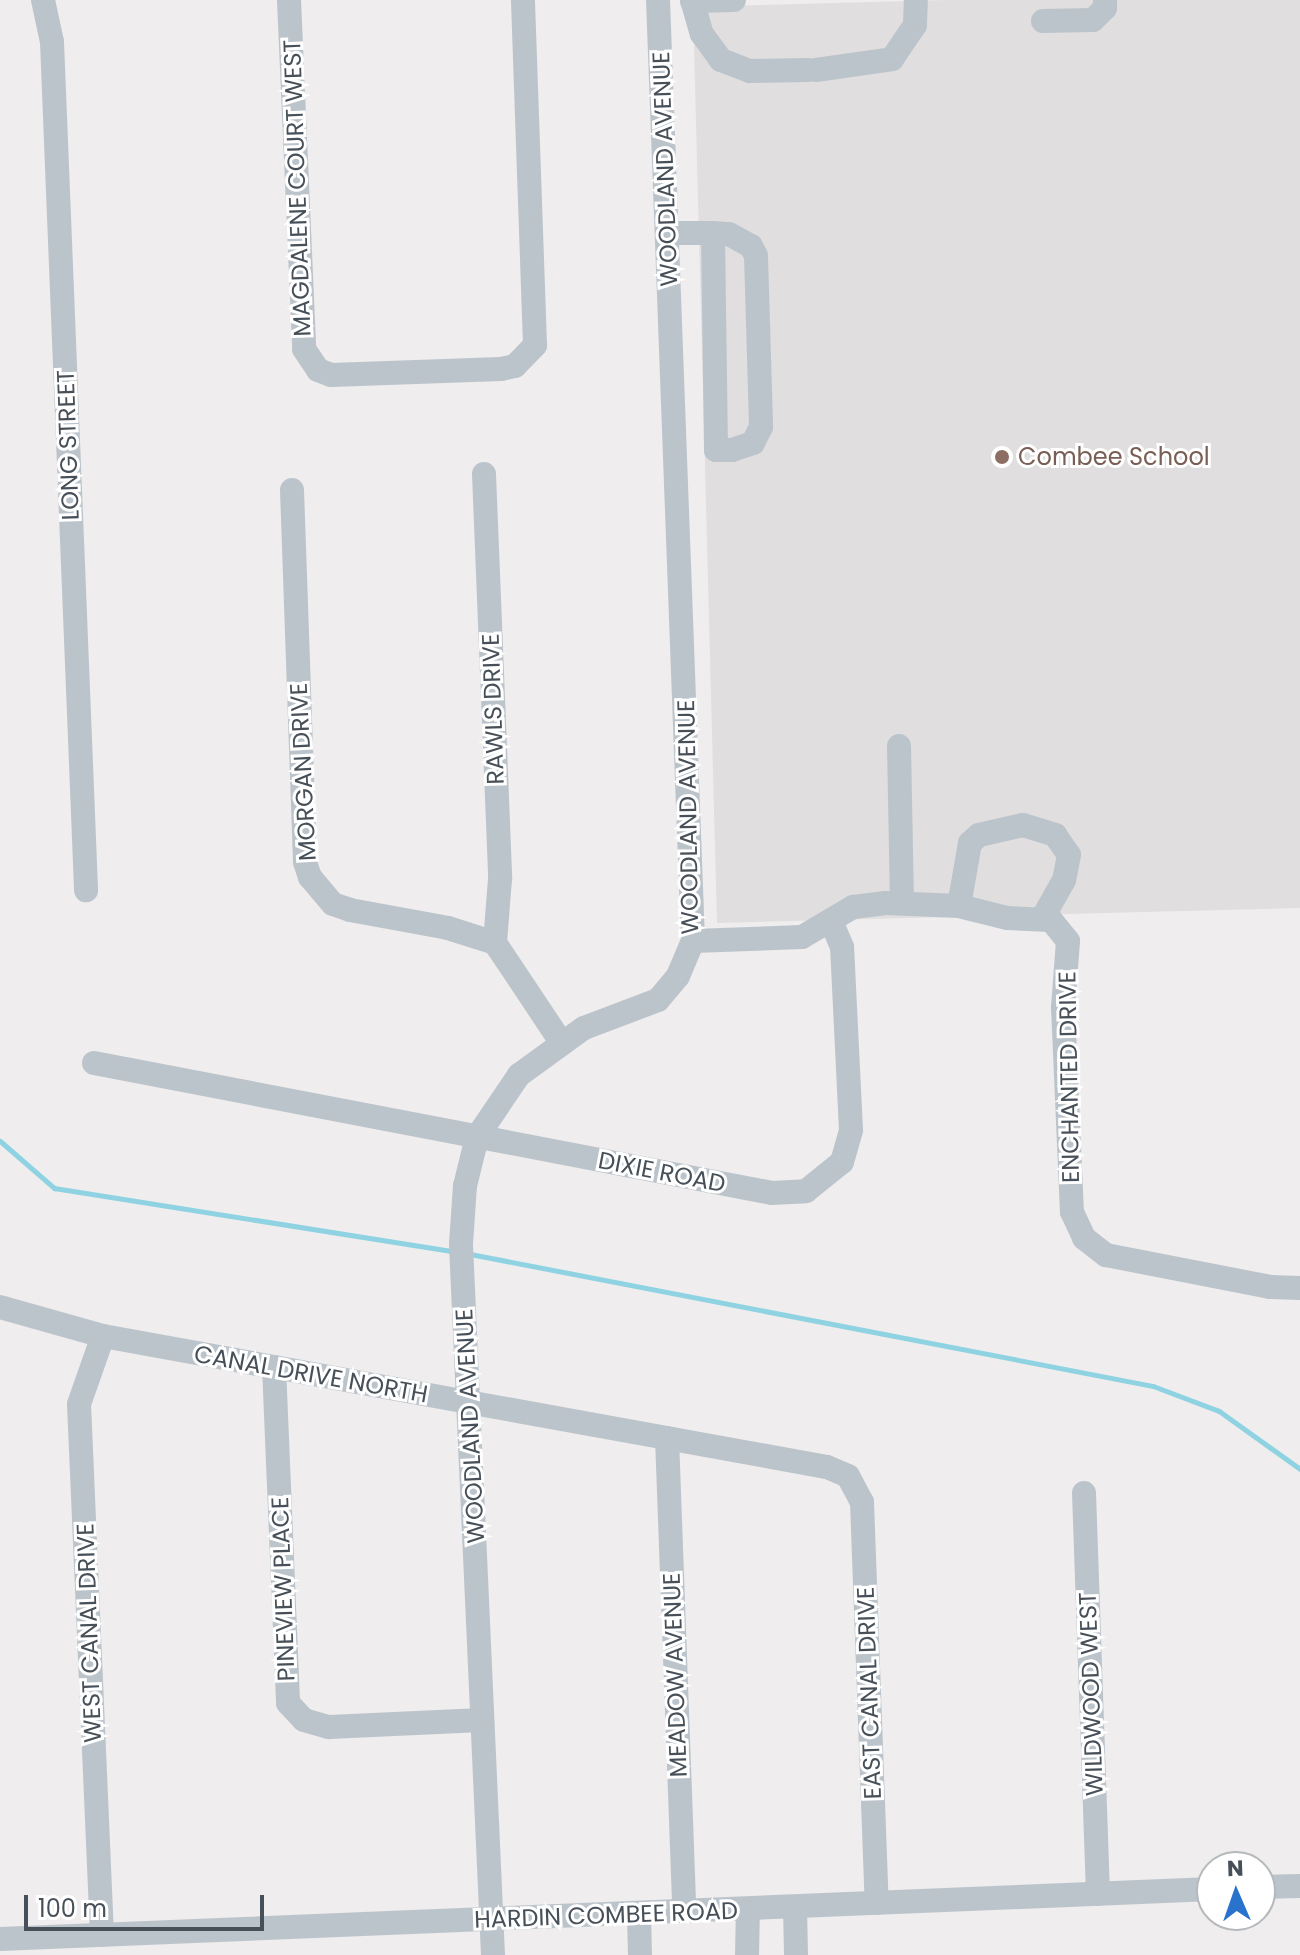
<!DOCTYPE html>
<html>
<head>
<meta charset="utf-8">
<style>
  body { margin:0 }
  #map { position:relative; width:1300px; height:1955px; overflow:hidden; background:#efeded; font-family:Poppins,sans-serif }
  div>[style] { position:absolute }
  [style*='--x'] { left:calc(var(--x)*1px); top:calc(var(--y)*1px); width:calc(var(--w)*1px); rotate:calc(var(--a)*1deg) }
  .education>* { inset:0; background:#e0dede }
  .stream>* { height:5px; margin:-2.5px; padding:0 2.5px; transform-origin:2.5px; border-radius:2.5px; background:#8fd3e3 }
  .minor>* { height:24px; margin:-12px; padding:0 12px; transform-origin:12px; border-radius:12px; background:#bcc4cb }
  .dots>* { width:22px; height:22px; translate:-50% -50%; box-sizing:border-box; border:4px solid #fff; border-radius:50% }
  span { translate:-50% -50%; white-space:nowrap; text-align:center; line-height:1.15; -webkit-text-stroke:6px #fff; paint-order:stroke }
  .street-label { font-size:24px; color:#475058 }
  .education-label { font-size:24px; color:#785e54 }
  .left { translate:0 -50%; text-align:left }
  .north { position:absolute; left:1196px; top:1851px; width:80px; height:80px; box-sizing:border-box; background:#fff; border:2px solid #b5b9bc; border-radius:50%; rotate:358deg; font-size:22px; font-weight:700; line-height:32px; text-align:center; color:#475058 }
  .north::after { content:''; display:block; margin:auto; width:28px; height:36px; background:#2973cd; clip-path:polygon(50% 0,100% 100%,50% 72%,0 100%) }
  .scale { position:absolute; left:24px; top:1895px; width:240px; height:36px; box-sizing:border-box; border:4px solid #475058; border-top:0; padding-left:10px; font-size:24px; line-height:28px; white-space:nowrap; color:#475058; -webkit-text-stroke:6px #fff; paint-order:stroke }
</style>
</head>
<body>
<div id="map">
  <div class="education">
    <i style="clip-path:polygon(946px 0,1300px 0,1300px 908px,717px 923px,693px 7px)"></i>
  </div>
  <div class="stream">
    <i style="--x:0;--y:1141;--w:72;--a:41"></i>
    <i style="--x:54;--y:1188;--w:407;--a:9"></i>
    <i style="--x:470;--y:1254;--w:696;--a:10.94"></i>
    <i style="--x:1153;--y:1386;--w:71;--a:20.7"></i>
    <i style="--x:1219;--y:1411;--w:100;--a:35.6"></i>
  </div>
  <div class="minor">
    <i style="--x:43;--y:0;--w:43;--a:77.9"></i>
    <i style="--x:52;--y:42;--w:849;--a:87.7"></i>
    <i style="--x:289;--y:0;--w:349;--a:87.5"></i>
    <i style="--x:304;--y:349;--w:25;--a:56"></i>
    <i style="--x:318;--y:370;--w:14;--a:21"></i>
    <i style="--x:331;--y:375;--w:170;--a:-2"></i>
    <i style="--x:501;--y:369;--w:14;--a:-12"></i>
    <i style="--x:515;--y:366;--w:29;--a:-46"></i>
    <i style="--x:535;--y:345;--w:345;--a:-92"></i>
    <i style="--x:692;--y:0;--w:35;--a:74"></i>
    <i style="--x:702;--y:34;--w:32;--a:54"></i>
    <i style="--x:721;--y:60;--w:31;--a:21"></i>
    <i style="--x:750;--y:71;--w:58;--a:-1"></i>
    <i style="--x:692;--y:1;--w:42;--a:-1.4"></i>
    <i style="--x:1043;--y:21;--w:50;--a:-1.1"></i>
    <i style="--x:1093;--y:20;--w:17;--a:-45"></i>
    <i style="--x:1105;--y:8;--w:8;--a:-90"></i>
    <i style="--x:816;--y:70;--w:77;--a:-8.2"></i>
    <i style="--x:892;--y:59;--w:41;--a:-55.9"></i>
    <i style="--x:915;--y:25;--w:25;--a:-88"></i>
    <i style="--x:667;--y:233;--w:46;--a:0"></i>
    <i style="--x:713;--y:233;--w:16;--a:4"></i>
    <i style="--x:729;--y:234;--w:25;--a:29"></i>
    <i style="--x:751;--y:246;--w:11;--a:63"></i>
    <i style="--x:756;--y:256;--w:171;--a:88.3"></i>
    <i style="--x:761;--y:427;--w:18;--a:117"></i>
    <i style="--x:753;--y:443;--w:22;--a:162"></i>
    <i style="--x:732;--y:450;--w:16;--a:180"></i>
    <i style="--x:716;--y:450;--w:217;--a:-90.8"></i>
    <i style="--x:484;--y:474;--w:405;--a:87.7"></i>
    <i style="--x:500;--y:879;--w:64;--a:94.5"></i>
    <i style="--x:292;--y:490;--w:372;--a:88"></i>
    <i style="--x:305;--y:862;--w:16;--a:72"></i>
    <i style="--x:310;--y:877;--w:35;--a:50"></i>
    <i style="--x:333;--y:904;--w:18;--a:19"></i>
    <i style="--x:350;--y:910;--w:100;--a:10.4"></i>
    <i style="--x:448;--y:928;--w:49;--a:17.7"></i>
    <i style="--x:495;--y:943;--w:119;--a:56.3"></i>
    <i style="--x:899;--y:746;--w:157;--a:88.9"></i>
    <i style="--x:959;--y:906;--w:64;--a:-80.1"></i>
    <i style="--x:970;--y:843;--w:12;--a:-42"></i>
    <i style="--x:979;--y:835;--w:45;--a:-12.8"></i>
    <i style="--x:1023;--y:825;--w:34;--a:17"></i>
    <i style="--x:1055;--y:835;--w:24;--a:55"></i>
    <i style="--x:1069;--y:855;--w:25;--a:101"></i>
    <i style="--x:1064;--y:880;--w:45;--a:119.4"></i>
    <i style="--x:693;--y:941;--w:109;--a:-2.1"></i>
    <i style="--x:802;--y:937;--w:59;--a:-30.5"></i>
    <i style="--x:853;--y:907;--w:33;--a:-7"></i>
    <i style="--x:886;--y:903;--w:73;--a:2.4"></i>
    <i style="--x:959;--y:906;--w:49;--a:14"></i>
    <i style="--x:1007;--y:918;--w:44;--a:2.6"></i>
    <i style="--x:1051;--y:920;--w:27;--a:51"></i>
    <i style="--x:1068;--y:941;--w:66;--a:94.3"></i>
    <i style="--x:1063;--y:1007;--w:205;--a:87.5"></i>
    <i style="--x:1072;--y:1212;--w:29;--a:65"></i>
    <i style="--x:1084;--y:1238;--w:28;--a:38"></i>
    <i style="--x:1106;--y:1255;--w:167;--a:11"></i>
    <i style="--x:1270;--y:1287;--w:30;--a:2"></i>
    <i style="--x:94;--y:1063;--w:690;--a:10.85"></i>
    <i style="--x:772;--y:1193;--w:34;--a:-3"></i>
    <i style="--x:806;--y:1191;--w:46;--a:-38.9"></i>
    <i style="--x:842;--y:1162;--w:33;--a:-74"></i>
    <i style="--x:851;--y:1130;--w:183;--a:-92.8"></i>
    <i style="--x:842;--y:947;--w:25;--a:-113"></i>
    <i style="--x:0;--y:1307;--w:107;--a:15.7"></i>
    <i style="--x:103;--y:1336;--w:736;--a:10.26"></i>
    <i style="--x:827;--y:1467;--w:23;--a:23"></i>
    <i style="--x:848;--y:1476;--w:30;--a:62"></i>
    <i style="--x:862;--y:1502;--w:401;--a:87.9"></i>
    <i style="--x:274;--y:1367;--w:336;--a:87.6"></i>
    <i style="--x:288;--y:1703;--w:23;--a:47"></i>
    <i style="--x:304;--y:1720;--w:26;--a:16"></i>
    <i style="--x:329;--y:1727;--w:153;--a:-2.6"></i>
    <i style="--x:667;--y:1438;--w:474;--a:87.9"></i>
    <i style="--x:1084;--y:1493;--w:401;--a:88"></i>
    <i style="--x:1260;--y:1887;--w:40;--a:-1.4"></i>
    <i style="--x:795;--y:1907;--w:48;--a:88.8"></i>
    <i style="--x:639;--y:1914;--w:41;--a:88.6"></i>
    <i style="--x:102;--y:1935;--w:531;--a:-92.48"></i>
    <i style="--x:79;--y:1404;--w:72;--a:-70.6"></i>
    <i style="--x:0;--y:1939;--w:1213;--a:-2.36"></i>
    <i style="--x:493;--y:1955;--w:712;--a:-92.58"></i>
    <i style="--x:461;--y:1244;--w:58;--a:-86.1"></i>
    <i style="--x:465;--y:1186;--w:50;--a:-76.2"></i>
    <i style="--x:477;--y:1137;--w:75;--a:-55.9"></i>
    <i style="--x:519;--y:1075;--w:80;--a:-35.9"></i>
    <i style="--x:584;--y:1028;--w:79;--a:-20.7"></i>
    <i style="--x:658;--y:1000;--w:31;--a:-50"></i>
    <i style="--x:678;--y:976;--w:38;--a:-67"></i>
    <i style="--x:693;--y:941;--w:942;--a:-92.13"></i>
    <i style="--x:747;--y:1955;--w:46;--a:-88.8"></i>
  </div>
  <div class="dots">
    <i style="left:1002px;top:457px;background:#8d6e63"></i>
  </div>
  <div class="street-label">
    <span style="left:665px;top:169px;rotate:-92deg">WOODLAND AVENUE</span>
    <span style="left:297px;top:188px;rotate:-92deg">MAGDALENE COURT WEST</span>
    <span style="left:68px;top:445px;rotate:-92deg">LONG STREET</span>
    <span style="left:493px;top:709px;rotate:-92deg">RAWLS DRIVE</span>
    <span style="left:303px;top:772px;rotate:-93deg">MORGAN DRIVE</span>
    <span style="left:688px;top:817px;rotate:-91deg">WOODLAND AVENUE</span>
    <span style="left:1069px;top:1077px;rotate:-91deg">ENCHANTED DRIVE</span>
    <span style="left:662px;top:1172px;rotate:11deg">DIXIE ROAD</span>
    <span style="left:311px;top:1374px;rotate:10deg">CANAL DRIVE NORTH</span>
    <span style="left:470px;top:1426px;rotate:-93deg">WOODLAND AVENUE</span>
    <span style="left:283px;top:1589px;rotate:-92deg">PINEVIEW PLACE</span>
    <span style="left:89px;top:1633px;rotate:-92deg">WEST CANAL DRIVE</span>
    <span style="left:675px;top:1675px;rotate:-92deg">MEADOW AVENUE</span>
    <span style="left:869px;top:1693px;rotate:-92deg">EAST CANAL DRIVE</span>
    <span style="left:1091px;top:1694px;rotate:-92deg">WILDWOOD WEST</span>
    <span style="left:606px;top:1915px;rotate:-2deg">HARDIN COMBEE ROAD</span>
  </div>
  <div class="education-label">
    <span class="left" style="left:1018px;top:457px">Combee School</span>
  </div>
  <div class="north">N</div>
  <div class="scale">100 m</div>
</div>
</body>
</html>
